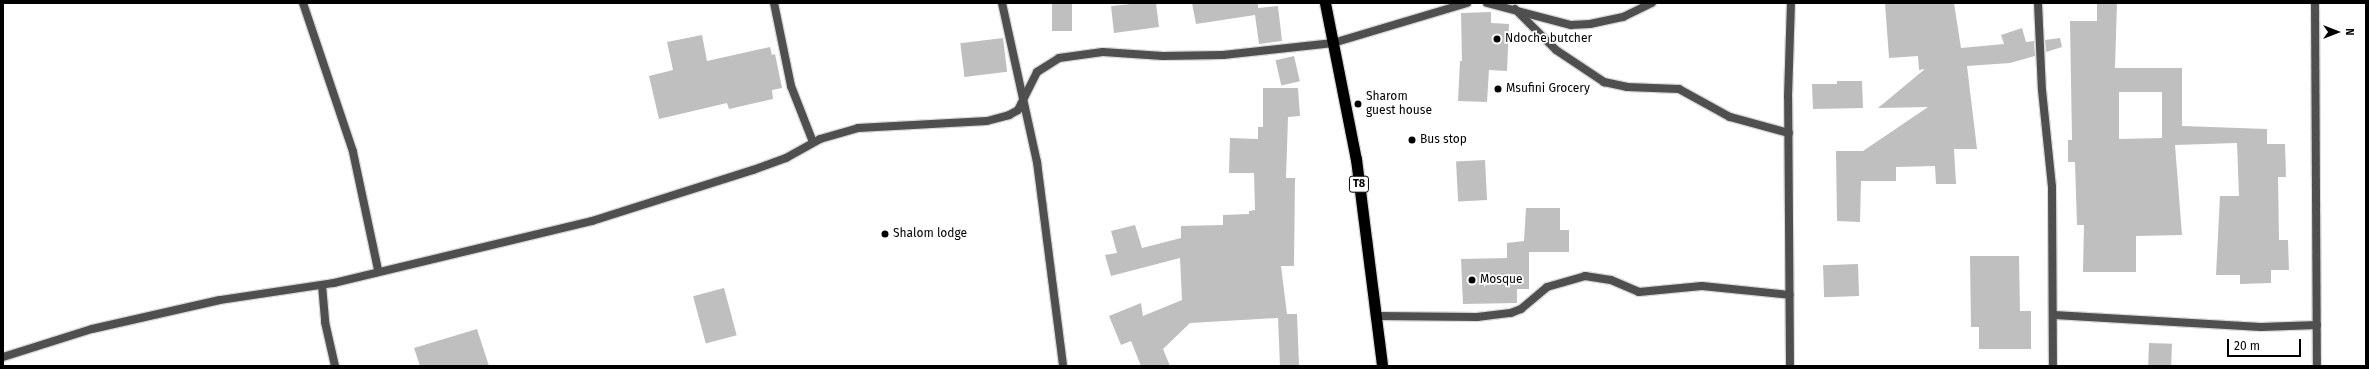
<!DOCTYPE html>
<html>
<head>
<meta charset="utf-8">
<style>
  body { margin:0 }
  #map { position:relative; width:2369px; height:369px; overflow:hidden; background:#fff; font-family:"Fira Sans",sans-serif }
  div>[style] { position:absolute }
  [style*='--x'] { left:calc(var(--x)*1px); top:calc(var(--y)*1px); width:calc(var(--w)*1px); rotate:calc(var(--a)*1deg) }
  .building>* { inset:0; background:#bfbfbf; transform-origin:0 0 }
  .roads { filter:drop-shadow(1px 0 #dbdbdb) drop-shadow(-1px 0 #dbdbdb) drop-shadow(0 1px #dbdbdb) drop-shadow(0 -1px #dbdbdb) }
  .minor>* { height:8px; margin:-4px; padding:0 4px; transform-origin:4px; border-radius:4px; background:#4f4f4f }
  .trunk>* { height:11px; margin:-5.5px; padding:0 5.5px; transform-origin:5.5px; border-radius:5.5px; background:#000 }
  .dots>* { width:11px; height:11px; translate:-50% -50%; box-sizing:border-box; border:2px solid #fff; border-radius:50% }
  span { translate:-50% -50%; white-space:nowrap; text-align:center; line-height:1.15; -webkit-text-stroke:3.5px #fff; paint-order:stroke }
  .shield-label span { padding:1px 3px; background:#fff; border:1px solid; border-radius:3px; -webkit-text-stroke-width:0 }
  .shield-label { font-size:11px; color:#000; font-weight:700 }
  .poi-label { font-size:12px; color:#000 }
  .left { translate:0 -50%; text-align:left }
  .frame { position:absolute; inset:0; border:4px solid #000; pointer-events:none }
  .north { position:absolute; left:2317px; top:12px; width:40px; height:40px; -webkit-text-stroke:3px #fff; paint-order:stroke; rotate:90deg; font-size:11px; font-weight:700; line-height:16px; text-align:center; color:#000 }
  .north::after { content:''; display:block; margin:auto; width:14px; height:18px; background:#000; clip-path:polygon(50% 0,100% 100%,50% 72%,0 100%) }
  .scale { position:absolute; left:2227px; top:339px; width:74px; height:18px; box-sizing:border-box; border:2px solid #000; border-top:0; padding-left:5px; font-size:12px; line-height:14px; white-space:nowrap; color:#000; -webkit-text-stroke:3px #fff; paint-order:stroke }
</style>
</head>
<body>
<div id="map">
  <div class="building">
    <i style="left:1052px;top:3px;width:20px;height:28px"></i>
    <i style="clip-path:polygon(1141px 3px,1156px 3px,1159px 27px,1114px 33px,1111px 6px)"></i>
    <i style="clip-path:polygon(1192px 3px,1258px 3px,1258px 8px,1278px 6px,1282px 41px,1259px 44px,1255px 15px,1196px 24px)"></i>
    <i style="clip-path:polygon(1885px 3px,1954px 3px,1961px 48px,2004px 44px,2001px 35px,2022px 28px,2026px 42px,2034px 41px,2035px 56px,2010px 63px,1967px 66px,1977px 149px,1954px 149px,1956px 184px,1936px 184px,1935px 166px,1896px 167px,1896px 181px,1861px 181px,1860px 222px,1837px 221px,1836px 151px,1863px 151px,1928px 107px,1878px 108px,1925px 69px,1919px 70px,1918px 56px,1889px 58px)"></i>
    <i style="clip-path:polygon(evenodd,2097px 3px,2117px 3px,2115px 68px,2182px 68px,2182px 126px,2267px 129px,2267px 144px,2285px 144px,2286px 177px,2278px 177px,2279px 240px,2288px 240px,2289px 270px,2271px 270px,2271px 283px,2240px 284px,2240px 275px,2216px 275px,2220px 196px,2239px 196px,2237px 143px,2175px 145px,2182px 235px,2136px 236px,2136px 272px,2083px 272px,2084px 225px,2077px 225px,2075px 162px,2068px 162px,2068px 140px,2072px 140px,2070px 21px,2097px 21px,2097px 3px,2119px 92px,2162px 92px,2162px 138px,2119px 139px,2119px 92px)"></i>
    <i style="clip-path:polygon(1491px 12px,1491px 23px,1509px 24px,1507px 71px,1489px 70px,1487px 102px,1458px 101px,1460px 61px,1462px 61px,1461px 13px)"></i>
    <i style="clip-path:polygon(702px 35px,707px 61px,770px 47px,772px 55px,775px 54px,782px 88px,772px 90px,773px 99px,729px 109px,727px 103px,659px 119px,649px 76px,673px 70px,667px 42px)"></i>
    <i style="left:1003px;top:38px;width:34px;height:43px;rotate:83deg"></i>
    <i style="clip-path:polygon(2060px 38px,2062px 47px,2046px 52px,2045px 40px)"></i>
    <i style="left:1294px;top:56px;width:26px;height:19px;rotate:77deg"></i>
    <i style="clip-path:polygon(1837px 81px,1862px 81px,1863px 108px,1813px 109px,1812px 84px,1837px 84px)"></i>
    <i style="clip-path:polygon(1263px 88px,1298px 88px,1300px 116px,1288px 117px,1286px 178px,1295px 178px,1294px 266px,1281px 266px,1287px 314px,1297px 314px,1299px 365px,1280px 366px,1278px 318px,1190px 323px,1163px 349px,1170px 366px,1141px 366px,1131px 341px,1121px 345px,1109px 316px,1141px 303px,1143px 316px,1182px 300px,1180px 258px,1111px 276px,1105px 255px,1117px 253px,1111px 231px,1135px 225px,1142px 248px,1181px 238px,1181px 226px,1223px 225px,1223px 215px,1249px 214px,1249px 211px,1255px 210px,1254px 173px,1229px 173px,1230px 138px,1258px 139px,1258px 127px,1263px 127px)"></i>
    <i style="left:1485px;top:160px;width:40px;height:29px;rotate:87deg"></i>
    <i style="clip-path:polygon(1526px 208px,1560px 208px,1560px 230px,1569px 230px,1569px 252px,1529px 252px,1529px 289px,1517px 289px,1517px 303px,1463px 304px,1461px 259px,1507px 258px,1507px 243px,1524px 241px)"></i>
    <i style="clip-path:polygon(1970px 256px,2019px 256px,2020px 311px,2031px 311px,2031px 349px,1979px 349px,1979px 327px,1971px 327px)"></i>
    <i style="left:1858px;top:264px;width:32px;height:35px;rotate:88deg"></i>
    <i style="left:724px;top:288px;width:49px;height:32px;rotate:75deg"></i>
    <i style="clip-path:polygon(477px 329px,489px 366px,420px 366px,414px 348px)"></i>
    <i style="left:2149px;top:343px;width:23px;height:23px;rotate:2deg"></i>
  </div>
  <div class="roads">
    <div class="minor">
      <i style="--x:303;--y:3;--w:157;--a:71.4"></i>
      <i style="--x:353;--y:152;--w:121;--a:78"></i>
      <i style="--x:774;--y:3;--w:85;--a:78.4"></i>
      <i style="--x:791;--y:86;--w:60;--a:68.6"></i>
      <i style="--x:1002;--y:3;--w:163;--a:77.6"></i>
      <i style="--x:1037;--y:162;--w:206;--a:82.7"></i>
      <i style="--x:1487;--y:3;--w:87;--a:14.7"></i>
      <i style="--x:1571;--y:25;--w:19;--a:-3"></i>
      <i style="--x:1590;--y:24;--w:34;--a:-12"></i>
      <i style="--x:1623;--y:17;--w:32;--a:-26"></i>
      <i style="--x:2038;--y:3;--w:87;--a:87.4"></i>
      <i style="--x:2042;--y:90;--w:98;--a:84.1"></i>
      <i style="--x:2052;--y:187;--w:179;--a:89.7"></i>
      <i style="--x:2315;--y:3;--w:363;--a:89.7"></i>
      <i style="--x:1515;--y:9;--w:58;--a:45"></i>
      <i style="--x:1556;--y:50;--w:58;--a:33.7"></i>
      <i style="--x:1604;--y:82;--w:24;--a:12"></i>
      <i style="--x:1627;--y:87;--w:52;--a:2.2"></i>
      <i style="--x:1679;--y:89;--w:58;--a:28.8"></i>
      <i style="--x:1730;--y:117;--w:61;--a:15.2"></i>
      <i style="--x:322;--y:285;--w:37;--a:85"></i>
      <i style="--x:325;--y:322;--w:45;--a:77.2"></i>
      <i style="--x:2054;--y:315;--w:207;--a:3.3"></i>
      <i style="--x:2261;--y:327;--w:56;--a:-2"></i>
      <i style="--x:1378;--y:316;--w:99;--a:0.6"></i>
      <i style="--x:1477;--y:317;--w:34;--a:-7"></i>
      <i style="--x:1511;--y:313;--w:11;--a:-22"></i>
      <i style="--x:1521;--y:309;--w:34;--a:-40"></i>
      <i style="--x:1547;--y:287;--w:40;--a:-16"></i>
      <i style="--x:1585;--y:276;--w:26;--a:9"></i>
      <i style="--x:1611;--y:280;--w:30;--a:23"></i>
      <i style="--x:1639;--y:292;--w:63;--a:-5.4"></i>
      <i style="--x:1702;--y:286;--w:88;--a:5.8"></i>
      <i style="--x:3;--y:357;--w:93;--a:-17.5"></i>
      <i style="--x:92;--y:329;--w:131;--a:-12.8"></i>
      <i style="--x:220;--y:300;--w:115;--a:-8.5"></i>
      <i style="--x:334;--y:283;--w:265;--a:-13.5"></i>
      <i style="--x:592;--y:221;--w:169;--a:-17.6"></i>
      <i style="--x:753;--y:170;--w:35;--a:-20"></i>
      <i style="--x:786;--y:158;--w:39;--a:-29"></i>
      <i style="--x:820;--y:139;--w:40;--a:-16"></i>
      <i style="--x:858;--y:128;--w:129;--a:-3.1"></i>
      <i style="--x:987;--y:121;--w:23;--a:-15"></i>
      <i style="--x:1009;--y:115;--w:10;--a:-29"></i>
      <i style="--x:1018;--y:110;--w:42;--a:-63.4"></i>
      <i style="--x:1037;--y:72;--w:26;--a:-32"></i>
      <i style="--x:1059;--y:58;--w:44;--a:-7.8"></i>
      <i style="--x:1103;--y:52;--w:60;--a:3.8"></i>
      <i style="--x:1163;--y:56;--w:60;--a:-1"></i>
      <i style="--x:1223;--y:55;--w:111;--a:-6.2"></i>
      <i style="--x:1333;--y:43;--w:140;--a:-16.6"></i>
      <i style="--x:1790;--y:366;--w:269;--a:-90.4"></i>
      <i style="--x:1788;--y:97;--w:94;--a:-88.2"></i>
    </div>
    <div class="trunk">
      <i style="--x:1325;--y:3;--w:159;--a:78.8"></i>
      <i style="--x:1356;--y:159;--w:209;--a:82.8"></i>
    </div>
  </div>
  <div class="dots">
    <i style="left:1497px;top:39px;background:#000"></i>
    <i style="left:1498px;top:89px;background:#000"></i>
    <i style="left:1358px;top:104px;background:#000"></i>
    <i style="left:1412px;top:140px;background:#000"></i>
    <i style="left:885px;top:234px;background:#000"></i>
    <i style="left:1472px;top:280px;background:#000"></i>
  </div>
  <div class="shield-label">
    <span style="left:1359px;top:184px">T8</span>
  </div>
  <div class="poi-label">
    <span class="left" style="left:1505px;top:39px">Ndoche butcher</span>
    <span class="left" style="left:1506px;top:89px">Msufini Grocery</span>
    <span class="left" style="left:1366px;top:104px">Sharom<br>guest house</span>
    <span class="left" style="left:1420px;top:140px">Bus stop</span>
    <span class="left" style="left:893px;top:234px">Shalom lodge</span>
    <span class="left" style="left:1480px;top:280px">Mosque</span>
  </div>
  <div class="frame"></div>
  <div class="north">N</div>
  <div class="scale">20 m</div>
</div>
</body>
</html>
